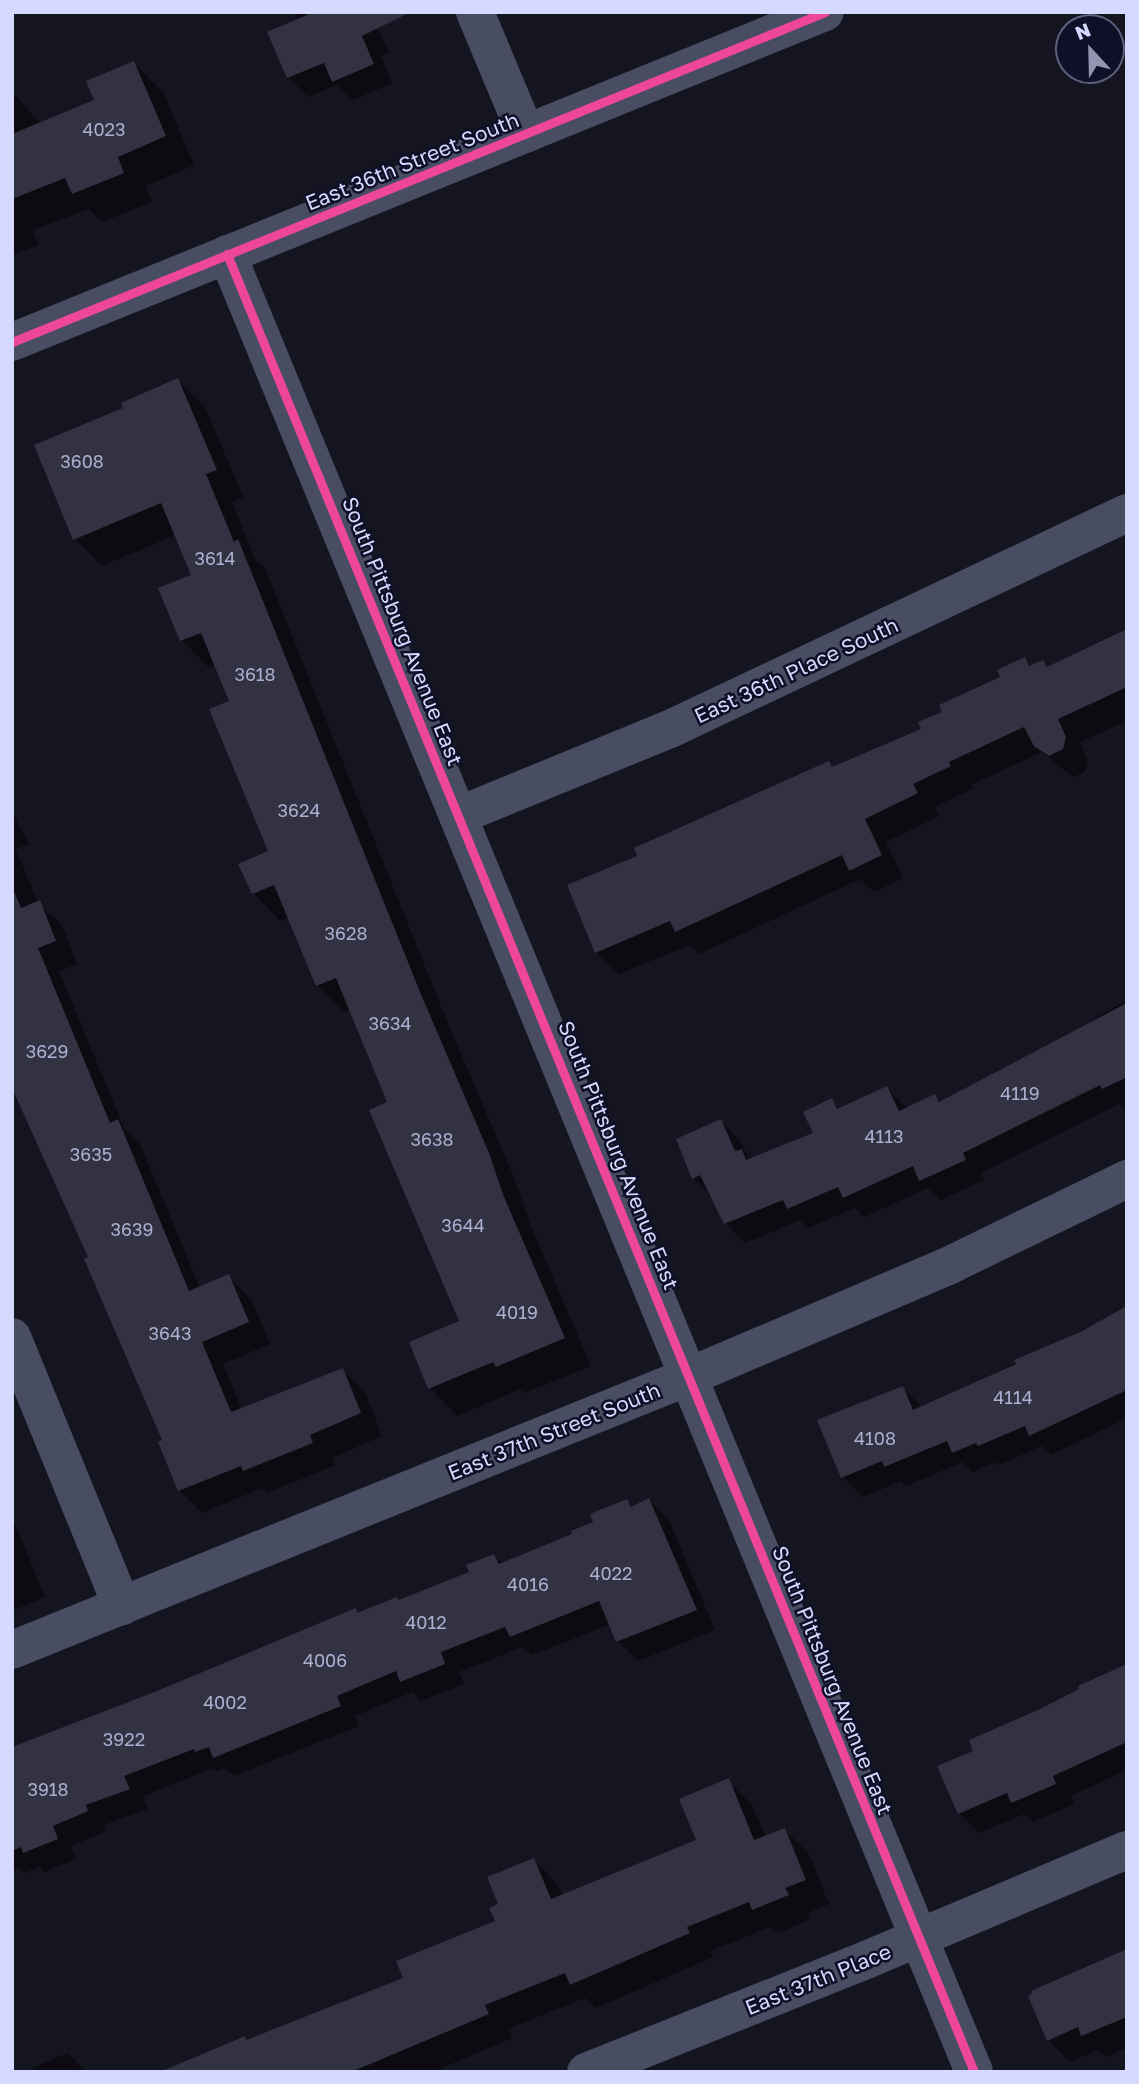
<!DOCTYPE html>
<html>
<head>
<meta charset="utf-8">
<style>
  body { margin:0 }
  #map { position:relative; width:1139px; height:2084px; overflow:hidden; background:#151521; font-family:"Golos Text",sans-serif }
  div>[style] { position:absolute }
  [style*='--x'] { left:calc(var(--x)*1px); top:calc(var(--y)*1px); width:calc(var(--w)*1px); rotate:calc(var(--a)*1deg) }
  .shadow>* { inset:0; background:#0007 }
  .building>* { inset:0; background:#323243 }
  .minor>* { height:38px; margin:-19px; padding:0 19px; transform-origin:19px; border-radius:19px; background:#494d62 }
  .cycleway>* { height:9px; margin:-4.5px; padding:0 4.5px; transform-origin:4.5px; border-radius:4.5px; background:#ed469a }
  span { translate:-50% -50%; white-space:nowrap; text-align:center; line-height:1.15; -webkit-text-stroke:5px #0f1027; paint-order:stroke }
  .number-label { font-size:18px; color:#acafd0 }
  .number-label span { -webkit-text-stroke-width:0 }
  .street-label { font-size:21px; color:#d5d9ff }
  .frame { position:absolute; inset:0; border:14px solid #d5d9ff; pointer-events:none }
  .north { position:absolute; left:1055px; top:14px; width:70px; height:70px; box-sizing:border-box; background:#0f1027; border:2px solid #5e607d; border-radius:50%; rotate:338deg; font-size:19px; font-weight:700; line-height:28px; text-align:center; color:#d5d9ff }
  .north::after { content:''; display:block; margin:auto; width:24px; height:32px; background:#9294b1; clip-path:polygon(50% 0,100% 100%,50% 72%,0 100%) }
</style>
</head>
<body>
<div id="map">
  <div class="shadow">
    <i style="clip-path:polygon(294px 12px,369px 12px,389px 52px,381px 56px,392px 83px,353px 100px,337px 85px,308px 97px,288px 77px,298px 21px)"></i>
    <i style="clip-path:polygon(134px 63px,163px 92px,194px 165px,146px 186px,152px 202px,102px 222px,89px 209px,33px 230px,38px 245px,12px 255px,12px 92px,41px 124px,97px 101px)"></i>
    <i style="clip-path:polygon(178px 380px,205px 407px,243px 497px,232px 502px,255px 559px,265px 568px,447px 1021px,516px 1182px,531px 1226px,591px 1366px,524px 1393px,520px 1389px,457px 1416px,430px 1388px,462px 1322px,389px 1103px,351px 1010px,345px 1012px,317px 985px,289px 917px,280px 921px,253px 893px,270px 852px,231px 702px,216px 665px,209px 668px,182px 640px,193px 576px,176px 535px,102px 566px,75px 539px,125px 409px)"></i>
    <i style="clip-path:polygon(1127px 631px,1127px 721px,1080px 742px,1088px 761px,1085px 772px,1073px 777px,1042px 752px,971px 785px,973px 789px,934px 807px,939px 816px,886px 842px,903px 878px,874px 892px,860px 879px,699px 954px,690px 945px,619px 974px,596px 952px,640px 857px,829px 763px,834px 768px,923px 730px,1003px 678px,1025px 659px,1032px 667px,1043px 662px,1049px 668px)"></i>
    <i style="clip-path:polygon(12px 812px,29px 844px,16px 849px,38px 903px,62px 925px,77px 964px,59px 971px,124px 1128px,140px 1144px,200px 1288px,228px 1276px,251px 1299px,270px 1344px,223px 1364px,242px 1410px,342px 1370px,365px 1392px,382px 1436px,332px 1458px,335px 1465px,267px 1493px,262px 1488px,202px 1513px,179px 1490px,165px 1441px,90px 1258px,12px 1041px)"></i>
    <i style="clip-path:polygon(1127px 1001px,1127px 1107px,1123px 1108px,1119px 1104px,981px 1173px,984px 1180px,941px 1200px,928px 1188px,864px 1217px,855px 1208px,808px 1228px,801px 1220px,745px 1243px,726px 1223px,712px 1196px,694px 1178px,721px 1121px,740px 1141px,750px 1160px,815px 1134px,832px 1101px,841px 1110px,887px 1088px,908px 1109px,935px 1096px,941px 1103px,1097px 1020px,1095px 1017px)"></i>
    <i style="clip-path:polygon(1127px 1308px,1127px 1418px,1051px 1455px,1042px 1446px,999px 1465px,996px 1462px,973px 1472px,963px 1462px,906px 1486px,901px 1481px,863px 1497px,843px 1477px,820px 1421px,903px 1388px,923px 1408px)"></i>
    <i style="clip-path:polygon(649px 1500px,669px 1520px,715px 1630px,638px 1661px,618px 1641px,611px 1624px,532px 1655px,523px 1647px,459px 1672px,464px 1684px,421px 1701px,412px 1692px,355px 1716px,359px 1726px,234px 1776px,225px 1768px,217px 1771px,214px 1768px,143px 1796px,148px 1809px,104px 1825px,107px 1831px,71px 1846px,76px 1859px,44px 1872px,40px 1867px,24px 1873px,19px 1868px,12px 1871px,12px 1765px,157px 1693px,355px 1610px,359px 1614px,400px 1602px,471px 1573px,494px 1556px,503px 1564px,574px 1535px,627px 1501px,633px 1507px)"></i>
    <i style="clip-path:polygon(12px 1517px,45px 1597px,12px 1611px)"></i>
    <i style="clip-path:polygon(1127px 1673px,1127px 1770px,1071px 1796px,1075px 1804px,1033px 1822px,1024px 1814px,979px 1833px,959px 1813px,976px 1752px)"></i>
    <i style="clip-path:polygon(728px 1781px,752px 1805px,766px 1837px,785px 1830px,809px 1854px,829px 1904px,808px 1913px,811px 1919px,778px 1933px,771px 1927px,710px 1951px,713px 1957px,596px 2008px,585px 1998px,508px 2029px,512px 2038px,433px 2072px,161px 2072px,405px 1979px,497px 1922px,500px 1905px,534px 1860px,558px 1885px,563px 1896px,698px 1841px)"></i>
    <i style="clip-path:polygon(1127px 1949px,1127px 2048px,1105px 2057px,1098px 2050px,1070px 2062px,1048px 2040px,1092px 1967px)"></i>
    <i style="clip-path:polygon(68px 2053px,87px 2072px,35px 2072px,33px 2067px)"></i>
  </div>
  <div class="building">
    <i style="clip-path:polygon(314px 12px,411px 12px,362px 36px,374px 64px,332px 82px,324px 63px,287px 78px,267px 32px)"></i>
    <i style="clip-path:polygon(134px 61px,166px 136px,118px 157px,124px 173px,72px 194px,65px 178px,12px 199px,12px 134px,94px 100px,86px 81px)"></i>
    <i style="clip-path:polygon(178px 378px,217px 470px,206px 474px,234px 542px,238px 539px,420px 992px,489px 1153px,504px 1197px,565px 1338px,496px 1367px,493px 1362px,428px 1389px,409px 1342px,459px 1321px,369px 1110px,387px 1102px,336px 978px,316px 986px,274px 885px,252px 894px,238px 864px,268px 851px,209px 709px,229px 701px,201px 633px,180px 641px,158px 588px,191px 575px,161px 503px,73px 540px,34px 445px,123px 408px,121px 403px)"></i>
    <i style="clip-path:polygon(1127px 629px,1127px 687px,1058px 719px,1066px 737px,1063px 749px,1049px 756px,1034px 746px,1024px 727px,949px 762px,951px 766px,913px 784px,918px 793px,865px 819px,882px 855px,849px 871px,842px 855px,675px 932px,670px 921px,595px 953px,567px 885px,637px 856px,634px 848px,829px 761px,832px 767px,921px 729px,918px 722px,942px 712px,939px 705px,1000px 677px,997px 670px,1025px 657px,1029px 666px,1043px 660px,1047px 667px)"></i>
    <i style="clip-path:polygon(13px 889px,21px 908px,40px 900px,56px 941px,38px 948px,110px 1123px,118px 1119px,189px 1291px,229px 1274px,249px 1322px,202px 1342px,231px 1412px,343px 1368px,361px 1413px,310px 1435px,313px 1443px,243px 1471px,241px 1466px,178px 1491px,158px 1442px,162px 1440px,84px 1259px,88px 1257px,12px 1088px)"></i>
    <i style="clip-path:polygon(1127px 1003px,1127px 1077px,1102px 1089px,1100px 1085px,963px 1153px,966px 1160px,919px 1181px,913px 1166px,843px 1198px,838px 1187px,787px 1209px,783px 1200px,724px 1224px,700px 1175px,692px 1179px,676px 1139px,721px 1119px,735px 1151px,742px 1149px,746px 1160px,813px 1133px,803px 1112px,832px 1098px,837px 1109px,887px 1086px,899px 1111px,935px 1094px,939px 1102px)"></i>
    <i style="clip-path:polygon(1127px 1306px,1127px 1390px,1029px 1436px,1025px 1426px,978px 1446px,976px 1443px,952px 1453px,947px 1441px,884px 1467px,882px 1461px,841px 1478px,817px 1420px,903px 1386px,913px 1410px,1016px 1364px,1014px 1360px,1080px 1332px)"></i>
    <i style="clip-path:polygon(649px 1498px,697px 1610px,616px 1642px,599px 1601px,510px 1637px,505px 1627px,441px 1652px,445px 1664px,400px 1682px,396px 1671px,337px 1696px,341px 1706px,213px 1758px,209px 1747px,195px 1752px,194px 1749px,124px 1776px,130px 1789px,86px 1805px,88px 1811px,53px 1826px,58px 1839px,23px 1853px,21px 1847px,12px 1851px,12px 1747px,157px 1691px,356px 1608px,357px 1613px,397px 1597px,399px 1600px,469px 1572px,466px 1565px,494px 1554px,499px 1564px,572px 1534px,571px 1531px,593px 1522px,590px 1514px,627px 1499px,631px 1507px)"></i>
    <i style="clip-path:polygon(1127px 1664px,1127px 1742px,1053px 1776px,1056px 1784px,1011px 1803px,1007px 1793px,958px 1814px,937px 1766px,973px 1751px,969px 1740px,1038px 1710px,1079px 1689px,1078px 1686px)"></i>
    <i style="clip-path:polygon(729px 1778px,754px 1840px,785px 1828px,806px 1880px,785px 1888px,789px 1895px,752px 1910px,749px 1902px,687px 1927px,690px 1933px,570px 1985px,565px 1973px,485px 2005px,489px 2014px,351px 2072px,160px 2072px,245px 2036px,246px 2040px,403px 1978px,396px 1961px,495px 1921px,489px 1908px,498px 1904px,487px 1877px,534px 1858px,551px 1899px,696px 1840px,679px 1799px)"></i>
    <i style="clip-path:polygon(1127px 1949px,1127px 2017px,1081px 2036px,1078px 2027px,1047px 2041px,1028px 1996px,1032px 1994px,1031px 1991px)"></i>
  </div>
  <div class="minor">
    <i style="--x:475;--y:12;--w:132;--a:67.3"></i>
    <i style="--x:227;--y:254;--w:1965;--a:67.66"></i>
    <i style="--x:12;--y:342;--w:877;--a:-22.09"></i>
    <i style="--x:460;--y:815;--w:227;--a:-22.3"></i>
    <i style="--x:670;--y:729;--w:505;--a:-25.3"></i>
    <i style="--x:12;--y:1337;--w:291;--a:67.8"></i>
    <i style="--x:12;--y:1650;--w:731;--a:-22.01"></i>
    <i style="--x:690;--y:1376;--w:285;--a:-23.1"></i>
    <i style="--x:952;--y:1264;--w:195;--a:-25.9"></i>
    <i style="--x:586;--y:2072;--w:302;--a:-21.8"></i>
    <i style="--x:866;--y:1960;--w:283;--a:-22.9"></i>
  </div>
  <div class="cycleway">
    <i style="--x:227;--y:254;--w:1965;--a:67.66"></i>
    <i style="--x:12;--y:342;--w:877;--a:-22.09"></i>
  </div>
  <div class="number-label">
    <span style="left:104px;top:129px">4023</span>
    <span style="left:82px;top:461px">3608</span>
    <span style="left:215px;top:558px">3614</span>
    <span style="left:255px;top:674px">3618</span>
    <span style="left:299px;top:810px">3624</span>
    <span style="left:346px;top:933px">3628</span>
    <span style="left:390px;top:1023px">3634</span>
    <span style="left:47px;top:1051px">3629</span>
    <span style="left:1020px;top:1093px">4119</span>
    <span style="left:884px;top:1136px">4113</span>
    <span style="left:432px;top:1139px">3638</span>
    <span style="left:91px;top:1154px">3635</span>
    <span style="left:463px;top:1225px">3644</span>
    <span style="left:132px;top:1229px">3639</span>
    <span style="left:517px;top:1312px">4019</span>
    <span style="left:170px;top:1333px">3643</span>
    <span style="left:1013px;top:1397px">4114</span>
    <span style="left:875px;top:1438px">4108</span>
    <span style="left:611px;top:1573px">4022</span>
    <span style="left:528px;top:1584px">4016</span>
    <span style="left:426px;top:1622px">4012</span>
    <span style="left:325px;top:1660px">4006</span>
    <span style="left:225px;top:1702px">4002</span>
    <span style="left:124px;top:1739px">3922</span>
    <span style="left:48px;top:1789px">3918</span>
  </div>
  <div class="street-label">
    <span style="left:412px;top:161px;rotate:-22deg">East 36th Street South</span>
    <span style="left:403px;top:631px;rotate:68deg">South Pittsburg Avenue East</span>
    <span style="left:796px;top:670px;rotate:-25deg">East 36th Place South</span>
    <span style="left:619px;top:1155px;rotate:68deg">South Pittsburg Avenue East</span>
    <span style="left:554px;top:1431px;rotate:-22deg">East 37th Street South</span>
    <span style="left:833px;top:1680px;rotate:68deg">South Pittsburg Avenue East</span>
    <span style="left:818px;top:1979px;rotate:-22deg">East 37th Place</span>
  </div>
  <div class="frame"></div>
  <div class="north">N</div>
</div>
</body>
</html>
